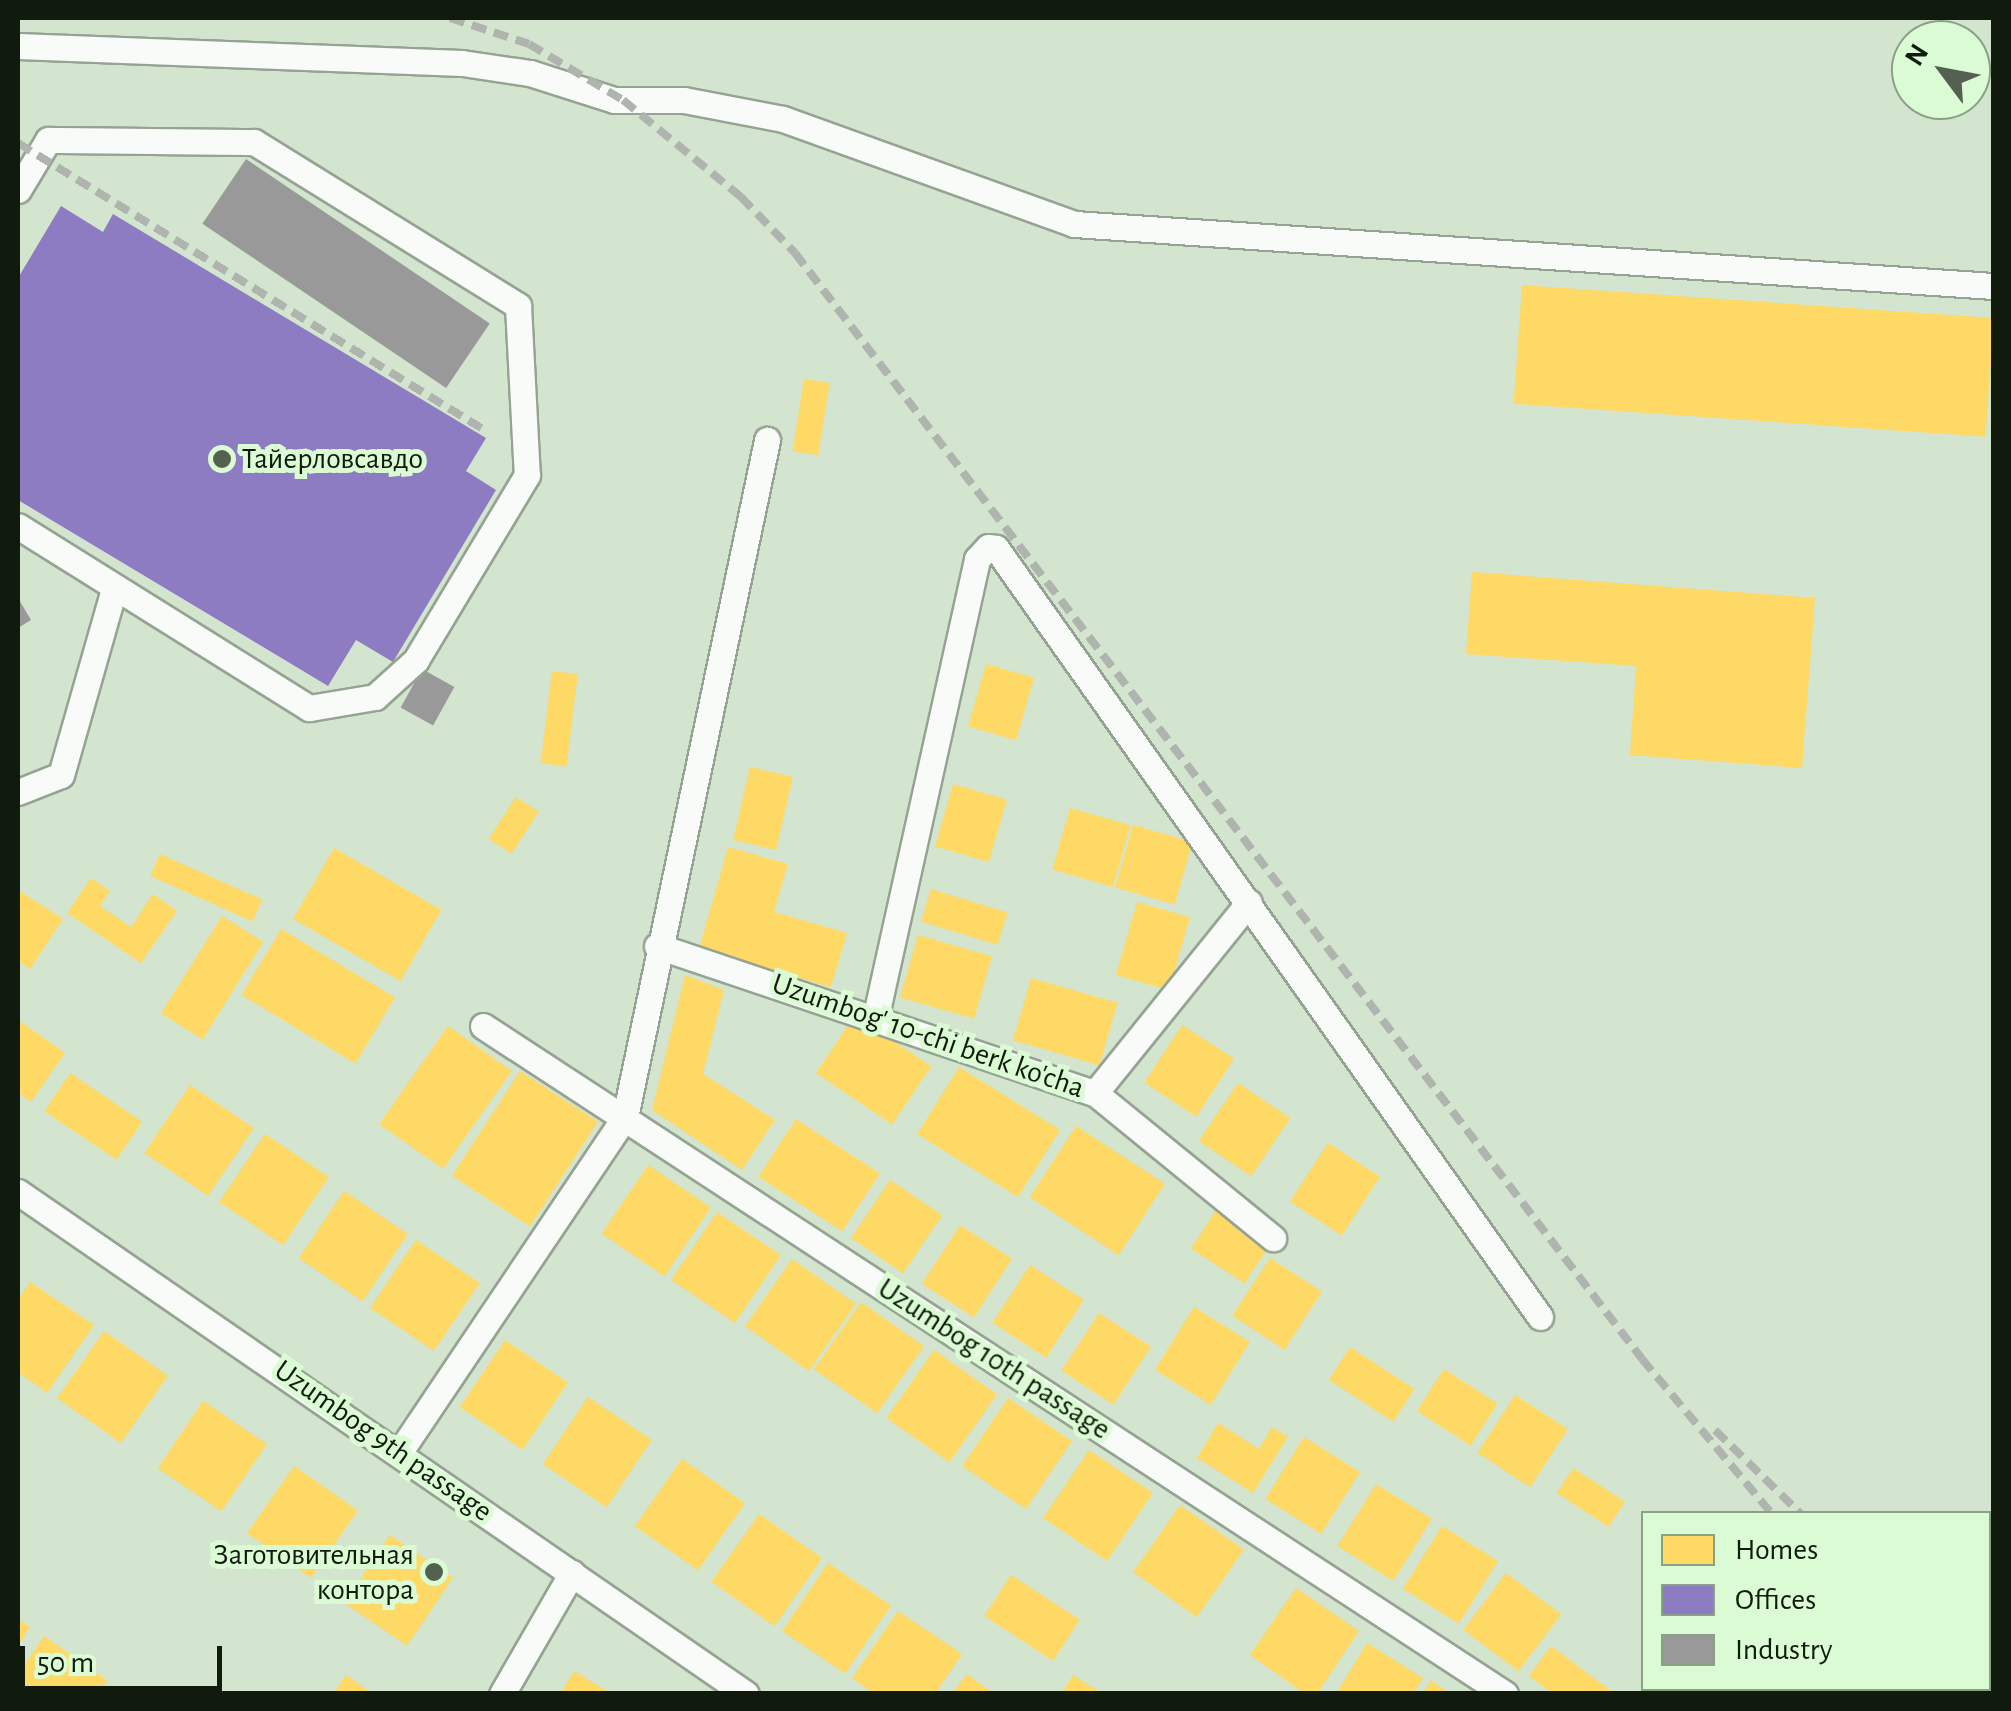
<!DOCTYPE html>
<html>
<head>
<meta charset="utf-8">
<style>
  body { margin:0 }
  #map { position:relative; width:2011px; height:1711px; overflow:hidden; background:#d3e4cf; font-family:"Alegreya Sans",sans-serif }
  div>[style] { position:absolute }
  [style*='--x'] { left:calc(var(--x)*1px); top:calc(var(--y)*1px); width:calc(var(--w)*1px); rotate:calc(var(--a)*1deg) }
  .homes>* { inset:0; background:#ffd966; transform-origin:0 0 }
  .offices>* { inset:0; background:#8e7cc3 }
  .industry>* { inset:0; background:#999; transform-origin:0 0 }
  .roads { filter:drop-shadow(2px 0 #95a392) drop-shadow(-2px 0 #95a392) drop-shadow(0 2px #95a392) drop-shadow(0 -2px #95a392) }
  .minor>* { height:25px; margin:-12.5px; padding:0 12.5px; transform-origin:12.5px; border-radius:12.5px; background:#f8fbf8 }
  .rail>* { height:8px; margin-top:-4px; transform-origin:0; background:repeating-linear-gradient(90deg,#afb4af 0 15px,transparent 0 23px) }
  .dots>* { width:28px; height:28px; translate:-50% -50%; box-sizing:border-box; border:5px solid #dafbd3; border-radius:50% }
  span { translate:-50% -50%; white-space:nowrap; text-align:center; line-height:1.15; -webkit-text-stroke:10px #dafbd3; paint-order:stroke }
  .poi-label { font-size:30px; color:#101b0d }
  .left { translate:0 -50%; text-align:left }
  .right { translate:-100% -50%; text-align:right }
  .street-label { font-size:30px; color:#101b0d }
  .frame { position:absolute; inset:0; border:20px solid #101b0d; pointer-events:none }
  .legend { position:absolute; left:1641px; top:1511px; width:350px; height:180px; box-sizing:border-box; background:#dafbd3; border:2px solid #89a184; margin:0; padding:12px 18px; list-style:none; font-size:30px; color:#101b0d }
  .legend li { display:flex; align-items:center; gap:20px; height:50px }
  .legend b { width:50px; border:2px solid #89a184 }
  .north { position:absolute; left:1891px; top:20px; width:100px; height:100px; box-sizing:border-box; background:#dafbd3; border:2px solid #89a184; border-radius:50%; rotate:302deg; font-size:28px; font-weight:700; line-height:40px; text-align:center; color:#101b0d }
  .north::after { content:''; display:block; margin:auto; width:35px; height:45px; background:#546151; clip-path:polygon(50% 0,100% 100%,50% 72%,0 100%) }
  .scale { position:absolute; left:20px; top:1646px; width:202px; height:45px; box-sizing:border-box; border:5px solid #101b0d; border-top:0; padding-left:12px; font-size:30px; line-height:35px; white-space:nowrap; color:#101b0d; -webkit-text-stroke:8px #dafbd3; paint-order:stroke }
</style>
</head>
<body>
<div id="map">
  <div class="homes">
    <i style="left:1522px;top:285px;width:473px;height:119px;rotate:4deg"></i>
    <i style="left:804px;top:379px;width:26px;height:73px;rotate:9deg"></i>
    <i style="clip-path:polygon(1472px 572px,1815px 598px,1802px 768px,1630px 755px,1636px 666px,1466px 654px)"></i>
    <i style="left:986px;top:664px;width:50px;height:65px;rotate:16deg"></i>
    <i style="left:552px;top:671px;width:26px;height:93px;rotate:7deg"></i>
    <i style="left:750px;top:767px;width:44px;height:75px;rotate:13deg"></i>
    <i style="left:953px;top:784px;width:56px;height:65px;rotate:16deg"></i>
    <i style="left:516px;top:797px;width:27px;height:50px;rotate:33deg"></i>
    <i style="left:1070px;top:808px;width:63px;height:64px;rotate:16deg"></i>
    <i style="left:1133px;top:825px;width:62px;height:65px;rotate:16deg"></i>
    <i style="clip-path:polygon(728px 847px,788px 864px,774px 912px,847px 933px,831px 987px,699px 949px)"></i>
    <i style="left:334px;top:848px;width:124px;height:82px;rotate:30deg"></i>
    <i style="left:160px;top:854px;width:112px;height:24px;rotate:24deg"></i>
    <i style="clip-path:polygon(91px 878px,110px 891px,100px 906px,131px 927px,153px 894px,177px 911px,141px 963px,67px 913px)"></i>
    <i style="left:931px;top:889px;width:80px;height:34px;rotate:17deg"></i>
    <i style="clip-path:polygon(18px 890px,63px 919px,30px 969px,18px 961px)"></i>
    <i style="left:1137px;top:902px;width:55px;height:76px;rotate:16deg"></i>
    <i style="left:222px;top:916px;width:49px;height:115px;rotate:32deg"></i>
    <i style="left:281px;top:929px;width:133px;height:77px;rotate:31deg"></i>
    <i style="left:918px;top:935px;width:77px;height:65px;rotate:16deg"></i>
    <i style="clip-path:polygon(685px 975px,724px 990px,703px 1074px,775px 1120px,742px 1170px,652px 1110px)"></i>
    <i style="left:1031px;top:978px;width:90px;height:65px;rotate:16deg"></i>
    <i style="left:855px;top:1015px;width:92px;height:70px;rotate:34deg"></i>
    <i style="clip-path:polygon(18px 1020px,65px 1053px,31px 1102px,18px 1093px)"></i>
    <i style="left:1182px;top:1025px;width:62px;height:69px;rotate:33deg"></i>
    <i style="left:448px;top:1026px;width:78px;height:120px;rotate:35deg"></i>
    <i style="left:959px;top:1067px;width:119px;height:79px;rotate:32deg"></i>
    <i style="left:520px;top:1071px;width:93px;height:125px;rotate:33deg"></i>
    <i style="left:70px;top:1073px;width:87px;height:46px;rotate:34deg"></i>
    <i style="left:1238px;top:1083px;width:63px;height:70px;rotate:34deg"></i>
    <i style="left:190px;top:1085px;width:77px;height:82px;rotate:34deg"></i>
    <i style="left:796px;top:1119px;width:100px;height:69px;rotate:33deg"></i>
    <i style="left:1076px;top:1126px;width:106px;height:85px;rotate:33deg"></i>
    <i style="left:265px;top:1134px;width:77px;height:82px;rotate:34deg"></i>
    <i style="left:1328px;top:1143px;width:62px;height:70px;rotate:33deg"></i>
    <i style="left:648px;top:1165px;width:76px;height:83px;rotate:34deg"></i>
    <i style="left:890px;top:1180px;width:63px;height:70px;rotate:34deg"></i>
    <i style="left:344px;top:1191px;width:77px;height:81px;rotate:34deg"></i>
    <i style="left:1216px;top:1210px;width:64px;height:46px;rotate:33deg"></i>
    <i style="left:717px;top:1212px;width:77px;height:82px;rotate:34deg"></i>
    <i style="left:960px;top:1225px;width:62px;height:70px;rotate:33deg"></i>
    <i style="left:416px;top:1240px;width:77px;height:82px;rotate:34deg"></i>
    <i style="left:1270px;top:1258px;width:62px;height:69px;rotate:33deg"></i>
    <i style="left:792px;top:1259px;width:78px;height:82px;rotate:35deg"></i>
    <i style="left:1030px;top:1265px;width:64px;height:69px;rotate:33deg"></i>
    <i style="clip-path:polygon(30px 1282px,94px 1325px,47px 1393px,18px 1372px,18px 1300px)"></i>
    <i style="left:861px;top:1302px;width:77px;height:82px;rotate:35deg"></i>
    <i style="left:1194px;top:1307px;width:66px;height:74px;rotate:32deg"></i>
    <i style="left:1099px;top:1313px;width:62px;height:69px;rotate:33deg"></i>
    <i style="left:104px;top:1331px;width:78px;height:82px;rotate:35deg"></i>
    <i style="left:505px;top:1340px;width:76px;height:81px;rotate:34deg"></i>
    <i style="left:1350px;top:1347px;width:77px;height:39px;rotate:33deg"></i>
    <i style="left:934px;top:1350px;width:77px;height:83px;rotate:35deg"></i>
    <i style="left:1444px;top:1369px;width:64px;height:50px;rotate:33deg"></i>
    <i style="left:1515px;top:1395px;width:63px;height:69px;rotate:33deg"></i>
    <i style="left:588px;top:1397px;width:77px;height:81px;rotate:34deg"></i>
    <i style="left:1008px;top:1398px;width:77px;height:82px;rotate:34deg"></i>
    <i style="left:203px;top:1401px;width:77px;height:81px;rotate:34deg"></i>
    <i style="clip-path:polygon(1218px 1423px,1259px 1449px,1272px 1427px,1288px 1437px,1253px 1493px,1197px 1458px)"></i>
    <i style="left:1304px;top:1437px;width:66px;height:73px;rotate:32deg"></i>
    <i style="left:1089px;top:1450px;width:77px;height:82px;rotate:34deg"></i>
    <i style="left:682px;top:1459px;width:77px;height:82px;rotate:35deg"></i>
    <i style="left:294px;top:1466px;width:78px;height:82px;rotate:35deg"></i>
    <i style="left:1573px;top:1468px;width:62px;height:30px;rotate:33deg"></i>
    <i style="left:1376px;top:1484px;width:66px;height:73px;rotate:32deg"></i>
    <i style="left:1180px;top:1505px;width:78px;height:82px;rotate:35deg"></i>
    <i style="left:759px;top:1514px;width:77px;height:83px;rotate:35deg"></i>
    <i style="left:1442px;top:1526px;width:66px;height:74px;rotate:32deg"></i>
    <i style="left:390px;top:1535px;width:76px;height:82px;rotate:34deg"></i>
    <i style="left:828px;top:1563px;width:76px;height:82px;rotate:34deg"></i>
    <i style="left:1506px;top:1573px;width:69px;height:71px;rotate:37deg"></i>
    <i style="left:1011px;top:1575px;width:82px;height:49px;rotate:33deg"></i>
    <i style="clip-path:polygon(1296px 1588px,1359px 1631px,1317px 1694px,1305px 1694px,1250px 1655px)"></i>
    <i style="clip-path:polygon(898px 1611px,962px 1654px,935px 1694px,874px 1694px,852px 1678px)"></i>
    <i style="clip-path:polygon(18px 1619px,30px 1627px,18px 1646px)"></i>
    <i style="clip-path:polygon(44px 1636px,107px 1680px,98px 1694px,18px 1694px,18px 1675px)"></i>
    <i style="clip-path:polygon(1367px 1643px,1423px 1678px,1413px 1694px,1336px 1694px)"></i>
    <i style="clip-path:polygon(1551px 1646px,1615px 1694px,1553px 1694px,1529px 1676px)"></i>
    <i style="clip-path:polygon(574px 1671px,612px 1694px,560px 1694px)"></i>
    <i style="clip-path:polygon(967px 1674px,994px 1694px,952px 1694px)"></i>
    <i style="clip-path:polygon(346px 1675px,373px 1694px,333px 1694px)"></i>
    <i style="clip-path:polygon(1073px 1675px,1103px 1694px,1061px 1694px)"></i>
    <i style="clip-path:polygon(1431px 1680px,1450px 1694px,1422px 1694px)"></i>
  </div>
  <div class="offices">
    <i style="clip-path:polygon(61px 206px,103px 232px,113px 214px,486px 438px,466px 471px,496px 490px,393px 662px,356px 640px,328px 686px,18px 500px,18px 278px)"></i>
  </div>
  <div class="industry">
    <i style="left:246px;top:159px;width:294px;height:78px;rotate:34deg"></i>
    <i style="clip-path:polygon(18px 598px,31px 620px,18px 628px)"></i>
    <i style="left:422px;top:669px;width:37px;height:44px;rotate:29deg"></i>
  </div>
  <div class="roads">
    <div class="minor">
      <i style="--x:18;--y:46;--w:444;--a:2.2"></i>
      <i style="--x:462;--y:63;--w:69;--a:8.4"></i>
      <i style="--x:530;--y:73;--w:88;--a:17.8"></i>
      <i style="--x:614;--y:100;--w:70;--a:0"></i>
      <i style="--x:684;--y:100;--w:101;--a:10.9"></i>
      <i style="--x:783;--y:119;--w:309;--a:19.8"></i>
      <i style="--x:1074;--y:224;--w:922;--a:3.86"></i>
      <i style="--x:18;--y:190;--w:58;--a:-59"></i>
      <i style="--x:48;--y:140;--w:206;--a:0.6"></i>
      <i style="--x:254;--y:142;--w:311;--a:31.8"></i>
      <i style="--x:518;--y:306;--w:169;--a:87"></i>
      <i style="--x:527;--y:475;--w:216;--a:121"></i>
      <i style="--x:416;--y:660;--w:55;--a:137.9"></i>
      <i style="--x:375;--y:697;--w:67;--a:170.5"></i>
      <i style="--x:309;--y:708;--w:343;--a:-148"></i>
      <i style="--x:18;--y:792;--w:46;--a:-21.6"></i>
      <i style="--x:61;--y:775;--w:193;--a:-74.1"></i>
      <i style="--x:657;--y:946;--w:462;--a:18.6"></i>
      <i style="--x:1095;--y:1093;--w:230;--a:39.2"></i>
      <i style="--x:876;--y:1015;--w:467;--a:-77.5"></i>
      <i style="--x:977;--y:559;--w:16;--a:-47"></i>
      <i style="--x:988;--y:547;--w:8;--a:7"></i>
      <i style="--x:996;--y:548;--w:942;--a:54.72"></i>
      <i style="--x:483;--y:1026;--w:1221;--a:33.17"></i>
      <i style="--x:1095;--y:1093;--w:245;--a:-51.1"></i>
      <i style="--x:18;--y:1192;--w:884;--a:34.59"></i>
      <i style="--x:401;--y:1450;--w:401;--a:-56.1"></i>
      <i style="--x:625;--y:1117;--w:692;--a:-78.15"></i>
      <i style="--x:502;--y:1694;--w:140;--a:-60"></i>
    </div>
  </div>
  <div class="rail">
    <i style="--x:450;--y:18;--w:83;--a:18.2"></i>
    <i style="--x:529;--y:44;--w:109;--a:30.8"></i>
    <i style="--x:623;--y:100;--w:153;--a:39.4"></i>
    <i style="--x:741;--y:197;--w:78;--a:46"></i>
    <i style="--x:795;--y:253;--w:1393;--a:52.55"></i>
    <i style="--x:1642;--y:1359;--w:202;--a:50"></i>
    <i style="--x:18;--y:143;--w:550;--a:31.61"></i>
    <i style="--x:1715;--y:1430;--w:120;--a:44.3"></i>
    <i style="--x:1948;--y:1688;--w:8;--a:45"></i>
    <i style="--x:1988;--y:1688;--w:8;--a:40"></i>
  </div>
  <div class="dots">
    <i style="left:222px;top:459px;background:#546151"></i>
    <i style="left:434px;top:1572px;background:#546151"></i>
  </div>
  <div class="poi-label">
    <span class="left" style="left:242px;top:459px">Тайерловсавдо</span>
    <span class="right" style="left:414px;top:1572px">Заготовительная<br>контора</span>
  </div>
  <div class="street-label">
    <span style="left:928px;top:1036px;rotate:19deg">Uzumbog' 10-chi berk ko'cha</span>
    <span style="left:994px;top:1359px;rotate:33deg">Uzumbog 10th passage</span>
    <span style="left:383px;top:1441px;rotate:35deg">Uzumbog 9th passage</span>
  </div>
  <div class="frame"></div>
  <ul class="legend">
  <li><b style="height:28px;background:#ffd966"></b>Homes</li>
  <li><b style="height:28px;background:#8e7cc3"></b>Offices</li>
  <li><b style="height:28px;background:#999"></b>Industry</li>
  </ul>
  <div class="north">N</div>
  <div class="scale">50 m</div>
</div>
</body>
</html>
